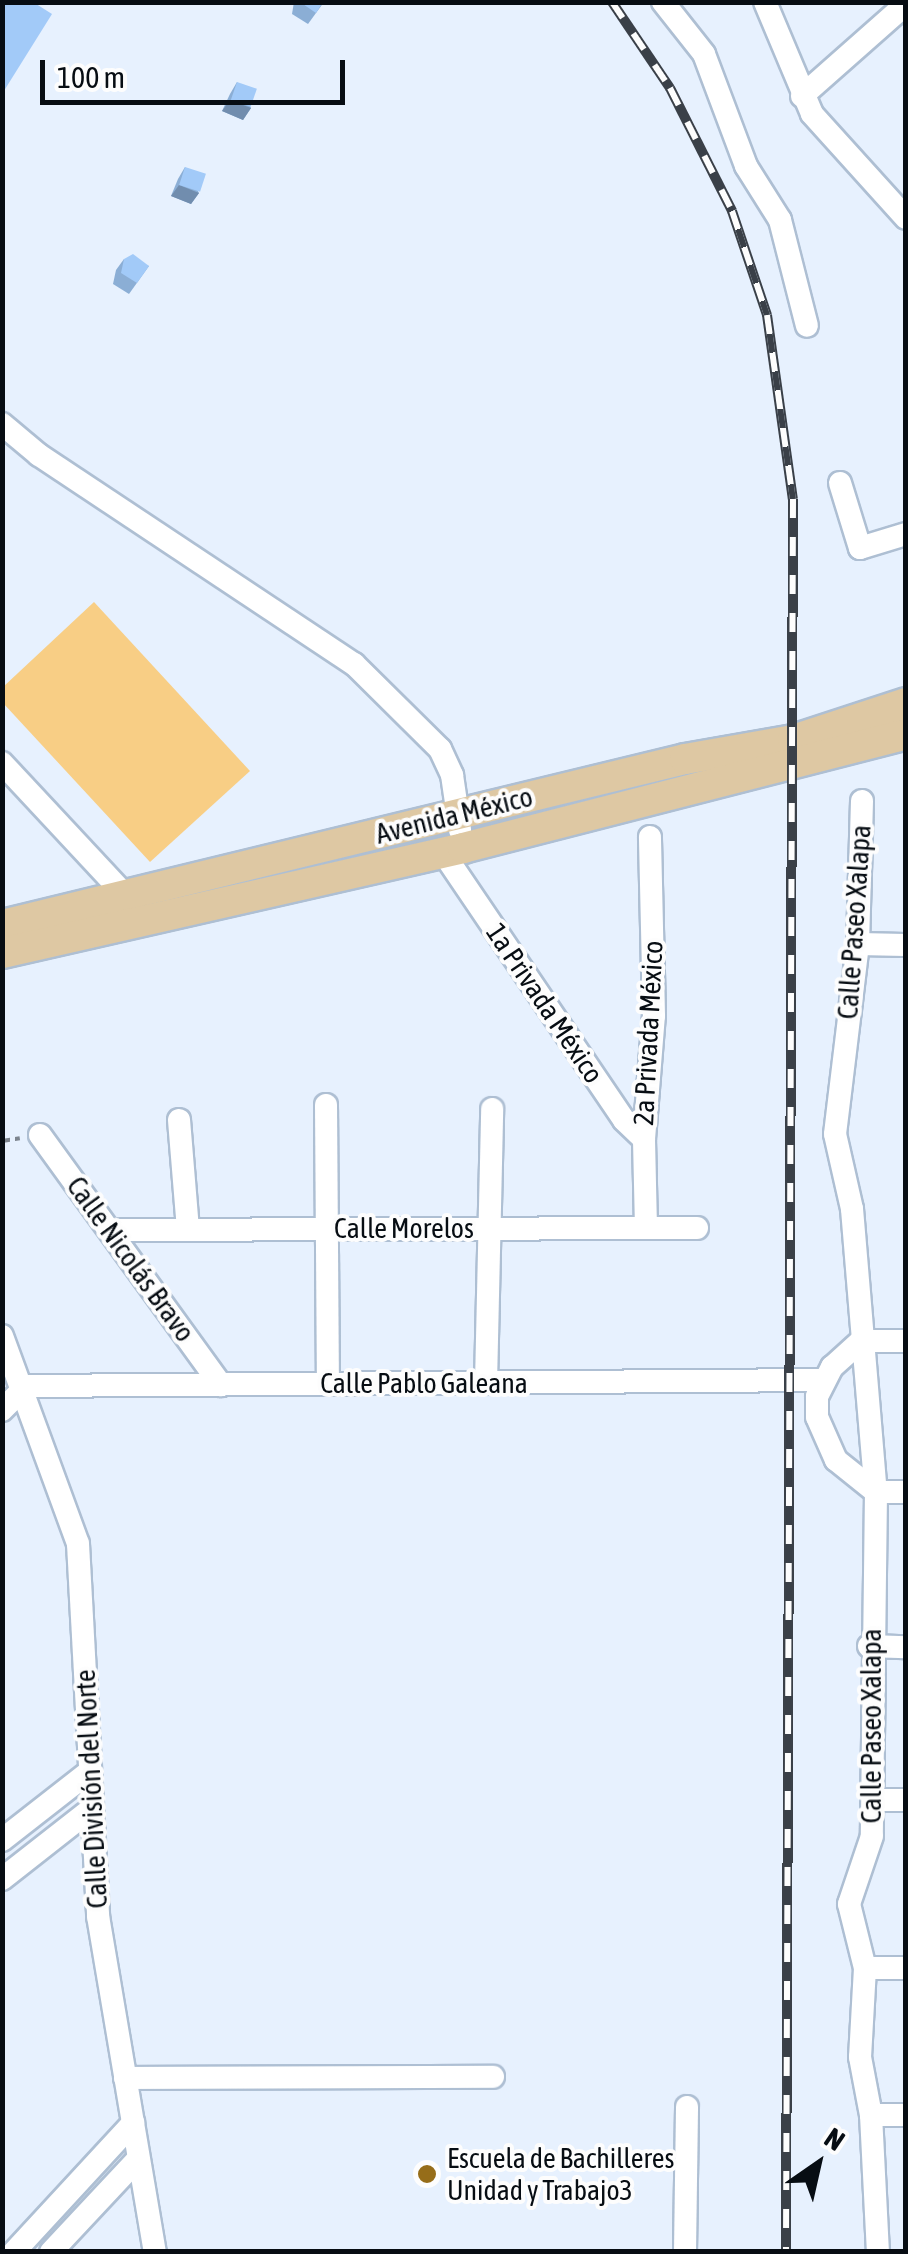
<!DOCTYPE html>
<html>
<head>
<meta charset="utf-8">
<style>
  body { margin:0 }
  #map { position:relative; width:908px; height:2254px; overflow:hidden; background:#e7f1fe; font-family:"Asap Condensed",sans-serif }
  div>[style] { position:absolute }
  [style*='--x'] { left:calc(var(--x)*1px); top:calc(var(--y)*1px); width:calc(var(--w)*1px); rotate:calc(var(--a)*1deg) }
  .green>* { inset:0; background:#f8ce85 }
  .path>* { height:4px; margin-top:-2px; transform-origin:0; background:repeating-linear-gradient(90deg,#7c848e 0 8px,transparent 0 13px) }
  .roads { filter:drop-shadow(2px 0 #aebfd3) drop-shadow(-2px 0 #aebfd3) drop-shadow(0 2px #aebfd3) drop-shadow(0 -2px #aebfd3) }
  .minor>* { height:22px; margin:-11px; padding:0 11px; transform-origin:11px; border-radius:11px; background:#fff }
  .major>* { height:30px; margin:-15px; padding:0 15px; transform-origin:15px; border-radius:15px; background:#dec8a3 }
  .rail>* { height:10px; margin-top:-5px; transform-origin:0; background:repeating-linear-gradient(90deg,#fdfdfd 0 19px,#3a4048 0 38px); box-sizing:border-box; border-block:2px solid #3a4048 }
  .wall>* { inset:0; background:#8baed5 }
  .shaded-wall>* { inset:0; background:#718dae }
  .building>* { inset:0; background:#a2caf8; transform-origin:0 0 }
  .dots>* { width:28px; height:28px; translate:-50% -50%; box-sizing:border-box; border:5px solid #fdfdfd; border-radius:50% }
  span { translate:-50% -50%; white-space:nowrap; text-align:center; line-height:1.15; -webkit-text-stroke:8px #fdfdfd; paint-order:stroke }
  .street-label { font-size:28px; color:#070d13 }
  .poi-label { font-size:28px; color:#070d13 }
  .left { translate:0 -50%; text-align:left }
  .frame { position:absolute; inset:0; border:5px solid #070d13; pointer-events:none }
  .north { position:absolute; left:768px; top:2114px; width:100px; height:100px; -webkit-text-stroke:8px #fdfdfd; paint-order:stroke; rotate:34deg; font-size:28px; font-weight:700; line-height:40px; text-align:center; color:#070d13 }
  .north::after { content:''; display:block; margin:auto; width:35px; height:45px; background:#070d13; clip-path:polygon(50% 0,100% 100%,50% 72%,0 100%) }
  .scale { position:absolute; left:40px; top:60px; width:305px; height:45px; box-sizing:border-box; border:5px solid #070d13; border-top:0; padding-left:12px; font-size:30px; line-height:35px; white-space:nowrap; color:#070d13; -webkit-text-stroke:8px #fdfdfd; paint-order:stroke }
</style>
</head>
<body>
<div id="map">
  <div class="green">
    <i style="clip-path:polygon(94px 602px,250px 771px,150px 862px,3px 703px,3px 687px)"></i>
  </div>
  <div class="path">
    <i style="--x:2;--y:1141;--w:18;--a:-9"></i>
  </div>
  <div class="roads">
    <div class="minor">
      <i style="--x:663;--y:2;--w:66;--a:51.7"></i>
      <i style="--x:704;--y:54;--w:120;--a:69.4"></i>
      <i style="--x:746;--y:166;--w:64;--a:57.8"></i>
      <i style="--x:780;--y:220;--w:109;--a:75.7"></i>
      <i style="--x:765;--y:2;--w:121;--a:67.2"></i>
      <i style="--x:812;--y:114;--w:140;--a:47.9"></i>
      <i style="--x:802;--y:96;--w:139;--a:-41.5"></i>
      <i style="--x:2;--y:424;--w:48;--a:40"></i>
      <i style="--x:39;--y:455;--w:378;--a:33.6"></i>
      <i style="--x:354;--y:664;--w:121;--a:44.7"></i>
      <i style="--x:440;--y:749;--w:29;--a:65"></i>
      <i style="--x:452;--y:775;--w:56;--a:81.7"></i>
      <i style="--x:840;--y:483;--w:68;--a:72.9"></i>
      <i style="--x:860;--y:548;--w:48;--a:-16.9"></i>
      <i style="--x:2;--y:763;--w:179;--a:47"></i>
      <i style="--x:862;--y:801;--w:143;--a:91.6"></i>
      <i style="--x:858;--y:944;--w:191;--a:96.9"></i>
      <i style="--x:835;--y:1134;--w:77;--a:77.2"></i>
      <i style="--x:852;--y:1209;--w:284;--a:85.2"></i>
      <i style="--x:876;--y:1492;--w:344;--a:90.7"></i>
      <i style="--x:872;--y:1836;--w:72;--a:108.7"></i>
      <i style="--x:849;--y:1904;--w:66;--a:76"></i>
      <i style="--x:865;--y:1968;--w:89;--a:93.2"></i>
      <i style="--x:860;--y:2057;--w:59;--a:79.3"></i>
      <i style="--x:871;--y:2115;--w:137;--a:87.1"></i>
      <i style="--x:450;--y:863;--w:310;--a:55.9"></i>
      <i style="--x:624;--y:1120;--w:28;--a:44"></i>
      <i style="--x:858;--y:944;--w:48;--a:1.2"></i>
      <i style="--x:326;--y:1105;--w:279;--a:89.6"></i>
      <i style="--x:179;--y:1120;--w:110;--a:85.3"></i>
      <i style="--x:40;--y:1135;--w:309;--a:54.1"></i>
      <i style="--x:646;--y:1228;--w:89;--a:-91.3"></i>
      <i style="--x:644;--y:1139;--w:123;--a:-85.4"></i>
      <i style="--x:654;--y:1016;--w:179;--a:-91.3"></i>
      <i style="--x:111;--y:1230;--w:586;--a:-0.2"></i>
      <i style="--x:2;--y:1336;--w:221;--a:69.9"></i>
      <i style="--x:78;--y:1544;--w:373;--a:86.9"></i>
      <i style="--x:98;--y:1916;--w:341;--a:80.4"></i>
      <i style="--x:906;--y:1341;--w:45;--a:180"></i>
      <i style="--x:861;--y:1341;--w:39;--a:138"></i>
      <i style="--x:832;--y:1367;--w:33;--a:117"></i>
      <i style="--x:817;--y:1396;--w:21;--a:90"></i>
      <i style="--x:817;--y:1417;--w:47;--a:66.2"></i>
      <i style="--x:836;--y:1460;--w:51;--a:38.7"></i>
      <i style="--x:876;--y:1492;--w:30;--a:0"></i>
      <i style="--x:486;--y:1383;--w:274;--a:-88.7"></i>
      <i style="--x:2;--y:1410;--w:34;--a:-45"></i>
      <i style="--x:26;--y:1386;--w:796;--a:-0.43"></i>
      <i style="--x:869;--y:1646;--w:37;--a:2"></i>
      <i style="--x:873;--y:1800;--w:33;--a:0"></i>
      <i style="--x:2;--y:1840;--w:110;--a:-38"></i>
      <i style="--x:2;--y:1879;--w:112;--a:-38.1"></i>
      <i style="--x:865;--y:1968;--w:41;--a:0"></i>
      <i style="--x:125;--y:2078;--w:368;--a:-0.2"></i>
      <i style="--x:871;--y:2115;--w:35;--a:0"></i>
      <i style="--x:14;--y:2252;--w:176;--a:-47.3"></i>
      <i style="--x:51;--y:2252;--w:127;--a:-46.9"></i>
      <i style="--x:685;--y:2252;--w:145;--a:-89.2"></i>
    </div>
    <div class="major">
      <i style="--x:2;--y:925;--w:703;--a:-13.66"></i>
      <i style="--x:685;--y:759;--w:110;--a:-10"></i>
      <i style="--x:793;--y:740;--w:119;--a:-18.1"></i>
      <i style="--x:2;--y:953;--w:473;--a:-12.8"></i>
      <i style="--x:463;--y:848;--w:457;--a:-14.4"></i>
    </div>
  </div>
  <div class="rail">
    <i style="--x:612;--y:2;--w:104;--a:56"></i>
    <i style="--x:670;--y:88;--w:138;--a:63.2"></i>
    <i style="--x:732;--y:211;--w:110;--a:71.4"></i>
    <i style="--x:767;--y:315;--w:186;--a:82"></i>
    <i style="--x:793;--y:499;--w:1753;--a:90.23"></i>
  </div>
  <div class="wall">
    <i style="clip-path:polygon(294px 2px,324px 2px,308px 24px,292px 14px)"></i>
    <i style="clip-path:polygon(237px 82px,251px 108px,243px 120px,222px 111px,230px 94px)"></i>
    <i style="clip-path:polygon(185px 167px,199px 193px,191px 204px,171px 196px,178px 179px)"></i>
    <i style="clip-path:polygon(124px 259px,149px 266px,129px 294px,113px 284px,116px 270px)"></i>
  </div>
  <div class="shaded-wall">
    <i style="clip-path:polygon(230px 100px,251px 108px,243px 120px,222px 111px)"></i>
    <i style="clip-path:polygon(179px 185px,199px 193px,191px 204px,171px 196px)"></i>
  </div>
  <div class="building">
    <i style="clip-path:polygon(5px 2px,33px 2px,52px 14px,2px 94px,2px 7px)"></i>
    <i style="clip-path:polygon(300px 2px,323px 2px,316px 13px)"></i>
    <i style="left:237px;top:82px;width:21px;height:19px;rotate:19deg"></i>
    <i style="left:185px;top:167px;width:22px;height:19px;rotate:18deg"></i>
    <i style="clip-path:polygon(133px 254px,149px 266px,137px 283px,121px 273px,124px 259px)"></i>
  </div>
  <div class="dots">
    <i style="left:427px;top:2174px;background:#966d19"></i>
  </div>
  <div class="street-label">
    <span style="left:454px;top:815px;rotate:-14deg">Avenida México</span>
    <span style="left:854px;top:922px;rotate:-86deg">Calle Paseo Xalapa</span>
    <span style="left:545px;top:1003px;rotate:56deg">1a Privada México</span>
    <span style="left:648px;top:1033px;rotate:-87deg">2a Privada México</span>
    <span style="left:404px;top:1228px">Calle Morelos</span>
    <span style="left:131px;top:1259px;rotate:54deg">Calle Nicolás Bravo</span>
    <span style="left:424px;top:1383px">Calle Pablo Galeana</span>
    <span style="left:871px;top:1726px;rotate:-90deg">Calle Paseo Xalapa</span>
    <span style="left:91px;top:1789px;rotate:-93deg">Calle División del Norte</span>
  </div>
  <div class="poi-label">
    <span class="left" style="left:447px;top:2174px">Escuela de Bachilleres<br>Unidad y Trabajo3</span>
  </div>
  <div class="frame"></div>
  <div class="north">N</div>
  <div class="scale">100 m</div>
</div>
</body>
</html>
